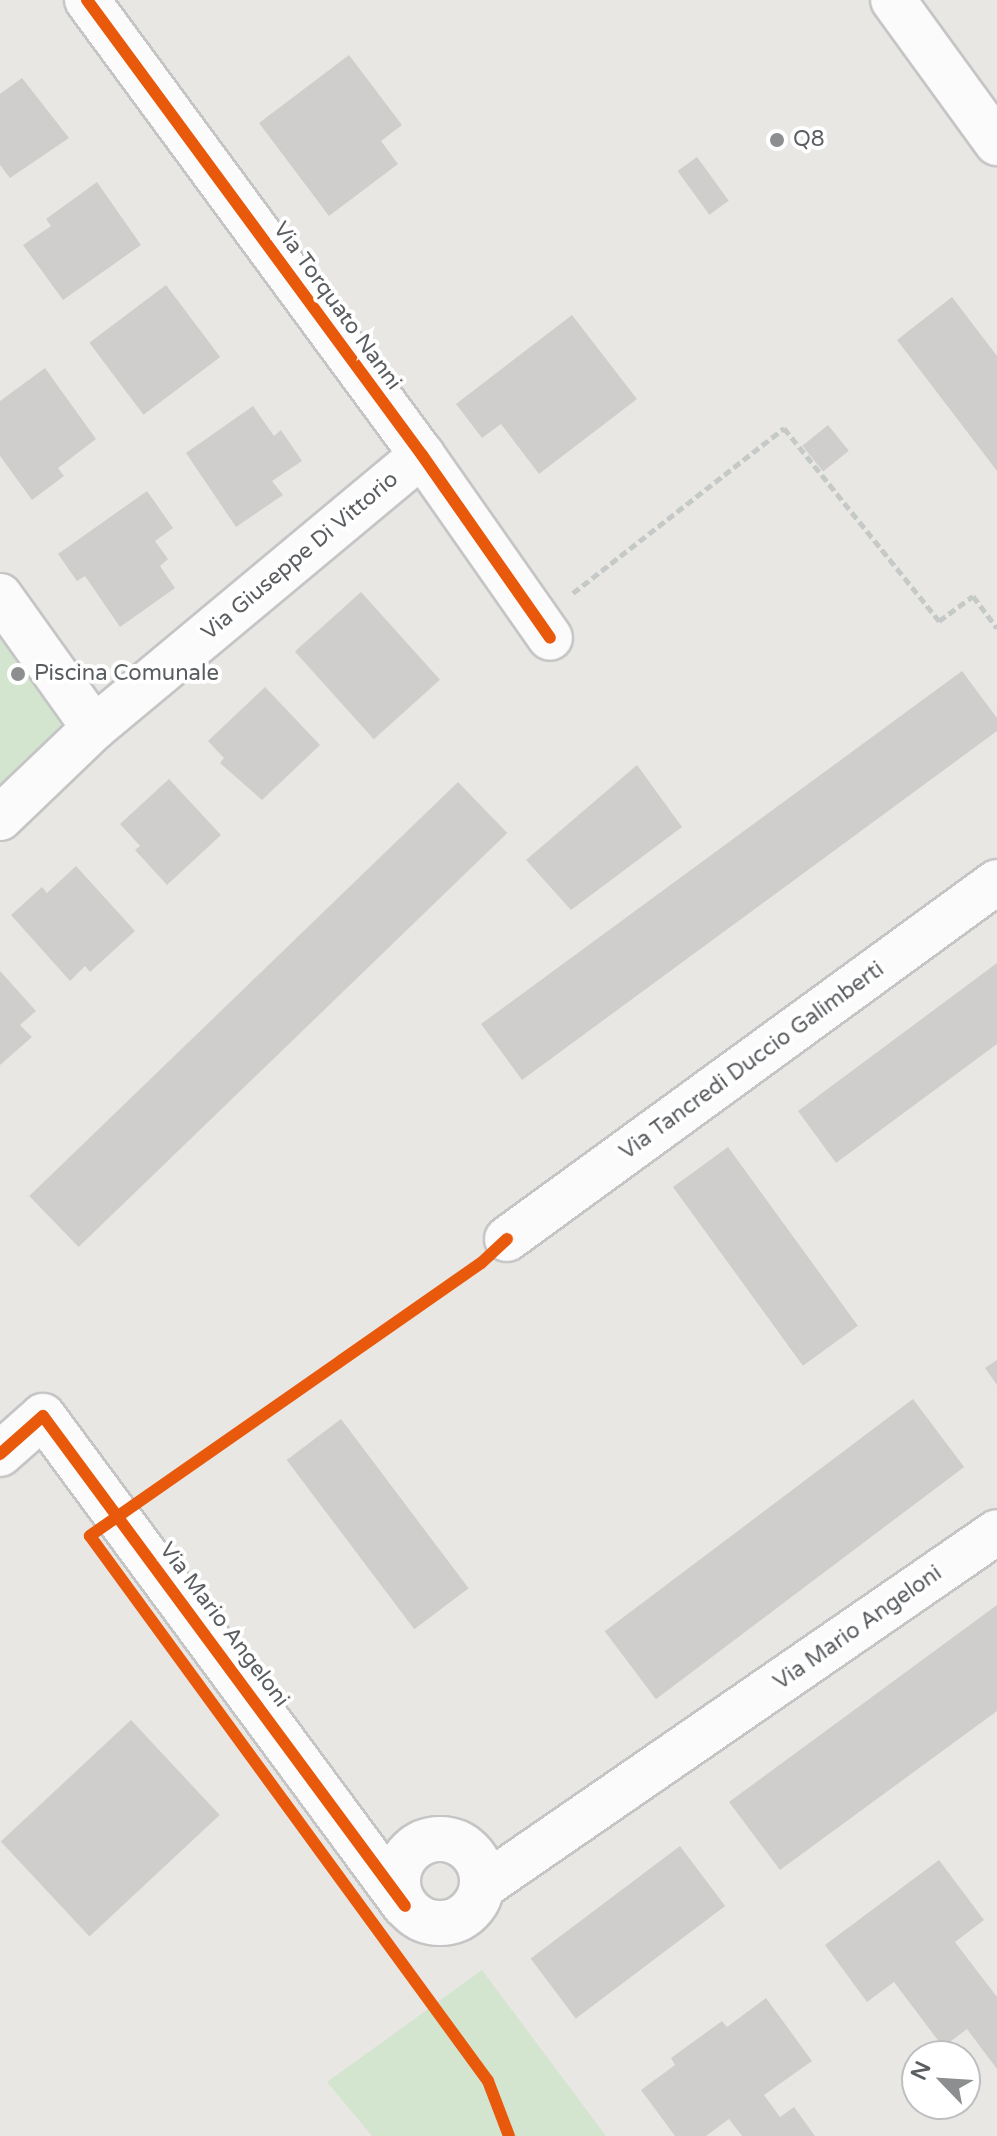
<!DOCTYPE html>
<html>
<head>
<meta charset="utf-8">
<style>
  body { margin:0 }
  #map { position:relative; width:997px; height:2136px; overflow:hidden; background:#e9e7e4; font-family:"Varela Round",sans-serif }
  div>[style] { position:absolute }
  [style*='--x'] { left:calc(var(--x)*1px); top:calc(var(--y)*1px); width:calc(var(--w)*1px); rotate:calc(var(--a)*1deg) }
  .green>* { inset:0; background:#d3e5cf }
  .building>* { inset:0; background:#d0cecd; transform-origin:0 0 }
  .path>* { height:5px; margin-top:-2.5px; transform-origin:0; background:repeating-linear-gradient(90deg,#c5c9c7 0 8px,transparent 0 12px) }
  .roads { filter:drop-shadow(2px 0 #c5c5c5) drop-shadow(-2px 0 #c5c5c5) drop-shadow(0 2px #c5c5c5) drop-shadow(0 -2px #c5c5c5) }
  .minor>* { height:44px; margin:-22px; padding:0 22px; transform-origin:22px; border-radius:22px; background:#fcfbfb }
  .minor>.ring { margin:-22px; padding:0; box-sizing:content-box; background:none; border:44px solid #fcfbfb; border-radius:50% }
  .cycleway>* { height:12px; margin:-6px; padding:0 6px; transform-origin:6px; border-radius:6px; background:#e8590c }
  .dots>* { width:22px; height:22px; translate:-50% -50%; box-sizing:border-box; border:4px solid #fff; border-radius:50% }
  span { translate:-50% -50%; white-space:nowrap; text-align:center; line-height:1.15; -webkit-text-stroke:8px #fff; paint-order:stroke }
  .poi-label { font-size:22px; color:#5a5e61 }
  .left { translate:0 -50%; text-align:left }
  .street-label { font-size:22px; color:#5a5e61 }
  .north { position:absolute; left:901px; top:2040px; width:80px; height:80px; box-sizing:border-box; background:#fff; border:2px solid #bdbfc0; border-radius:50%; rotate:295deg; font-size:22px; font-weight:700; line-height:32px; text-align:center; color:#5a5e61 }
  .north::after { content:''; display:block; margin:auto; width:28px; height:36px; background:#8c8e8f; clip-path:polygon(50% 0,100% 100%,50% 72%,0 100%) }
</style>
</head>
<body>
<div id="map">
  <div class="green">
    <i style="clip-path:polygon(0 623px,73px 725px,0 793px)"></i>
    <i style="clip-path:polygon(482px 1970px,606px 2136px,372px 2136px,327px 2082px)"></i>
  </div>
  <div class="building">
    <i style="clip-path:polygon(349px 55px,402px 125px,381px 141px,398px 164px,329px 216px,259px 123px)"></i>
    <i style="clip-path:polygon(22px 78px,69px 138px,10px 178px,0 165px,0 94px)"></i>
    <i style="left:697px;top:157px;width:54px;height:24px;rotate:54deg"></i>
    <i style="clip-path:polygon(97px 182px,141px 245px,63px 300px,23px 245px,51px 226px,46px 219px)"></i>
    <i style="left:166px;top:285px;width:90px;height:96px;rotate:53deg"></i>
    <i style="clip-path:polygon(952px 297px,997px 356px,997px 471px,897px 340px)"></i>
    <i style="clip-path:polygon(572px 315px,637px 399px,539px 474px,501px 424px,482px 438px,456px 404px)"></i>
    <i style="clip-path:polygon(45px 368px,96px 439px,58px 468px,64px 476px,32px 500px,0 456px,0 401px)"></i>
    <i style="clip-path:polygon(253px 406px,274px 436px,281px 430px,302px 461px,272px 481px,283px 495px,236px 527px,186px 453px)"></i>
    <i style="left:828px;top:425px;width:33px;height:33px;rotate:51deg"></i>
    <i style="clip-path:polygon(147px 491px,173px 528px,155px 541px,168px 559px,160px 566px,175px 588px,120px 627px,85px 576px,77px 581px,58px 554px)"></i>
    <i style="left:361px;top:592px;width:118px;height:89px;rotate:48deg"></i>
    <i style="clip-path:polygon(962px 671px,997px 718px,997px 731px,522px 1080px,481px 1024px)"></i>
    <i style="clip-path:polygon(265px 687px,320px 745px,262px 800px,220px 763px,224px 758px,208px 741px)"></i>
    <i style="clip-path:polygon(637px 765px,682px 827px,571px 910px,526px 860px)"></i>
    <i style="clip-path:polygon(169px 779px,221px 835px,167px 885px,135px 850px,140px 846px,120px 824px)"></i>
    <i style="left:458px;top:782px;width:71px;height:596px;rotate:46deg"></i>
    <i style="clip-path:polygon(76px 866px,135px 931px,90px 972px,85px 966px,70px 981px,11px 915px,42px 887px,47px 893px)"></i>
    <i style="clip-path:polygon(997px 963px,997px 1044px,836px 1163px,798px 1111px)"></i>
    <i style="clip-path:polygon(0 971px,36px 1011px,20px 1025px,32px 1037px,0 1065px)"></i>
    <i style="left:728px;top:1147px;width:221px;height:68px;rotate:54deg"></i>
    <i style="clip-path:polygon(997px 1360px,997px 1385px,985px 1368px)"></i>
    <i style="left:913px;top:1399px;width:85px;height:386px;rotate:53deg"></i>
    <i style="left:341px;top:1419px;width:212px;height:68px;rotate:53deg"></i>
    <i style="clip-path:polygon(997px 1605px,997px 1711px,780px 1870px,729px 1802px)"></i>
    <i style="left:131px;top:1720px;width:130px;height:178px;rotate:47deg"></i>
    <i style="left:680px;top:1846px;width:75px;height:187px;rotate:53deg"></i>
    <i style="clip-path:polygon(939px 1860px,984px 1920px,955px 1942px,997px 1997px,997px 2069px,967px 2029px,943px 2047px,894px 1982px,867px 2002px,825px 1945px)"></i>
    <i style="clip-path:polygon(766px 1998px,812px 2061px,764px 2095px,780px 2117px,794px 2107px,815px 2136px,742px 2136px,729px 2119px,706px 2136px,675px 2136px,641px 2090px,675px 2065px,671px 2058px,722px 2021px,727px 2027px)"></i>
  </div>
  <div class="path">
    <i style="--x:573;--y:593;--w:268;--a:-38"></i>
    <i style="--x:784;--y:428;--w:248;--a:51.2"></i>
    <i style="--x:939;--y:621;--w:42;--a:-36.3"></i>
    <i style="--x:973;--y:596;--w:40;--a:53"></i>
  </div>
  <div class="roads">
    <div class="minor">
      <i style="--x:87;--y:0;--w:565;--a:53.64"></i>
      <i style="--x:422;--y:455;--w:223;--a:55"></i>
      <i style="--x:893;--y:0;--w:177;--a:54"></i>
      <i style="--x:0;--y:596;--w:162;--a:54.5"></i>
      <i style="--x:0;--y:818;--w:130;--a:-43.8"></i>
      <i style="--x:94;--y:728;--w:427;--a:-39.8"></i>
      <i style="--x:507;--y:1239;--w:606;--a:-36.08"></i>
      <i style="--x:0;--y:1454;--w:57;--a:-41.5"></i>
      <i style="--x:43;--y:1416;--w:609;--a:53.54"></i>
      <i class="ring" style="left:398px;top:1839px;width:40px;height:40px"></i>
      <i style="--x:482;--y:1887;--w:625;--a:-34.58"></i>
    </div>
  </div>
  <div class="cycleway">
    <i style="--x:87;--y:0;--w:565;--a:53.64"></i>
    <i style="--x:422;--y:455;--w:223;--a:55"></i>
    <i style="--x:507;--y:1239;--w:35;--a:137"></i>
    <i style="--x:481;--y:1263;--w:477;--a:145.1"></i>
    <i style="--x:90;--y:1536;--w:675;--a:53.86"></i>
    <i style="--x:488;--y:2081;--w:59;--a:69.1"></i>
    <i style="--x:0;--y:1454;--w:57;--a:-41.5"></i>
    <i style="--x:43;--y:1416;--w:609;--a:53.54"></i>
  </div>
  <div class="dots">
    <i style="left:777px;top:140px;background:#8c8e8f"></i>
    <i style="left:18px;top:674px;background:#8c8e8f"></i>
  </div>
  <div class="poi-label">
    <span class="left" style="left:793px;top:140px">Q8</span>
    <span class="left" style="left:34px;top:674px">Piscina Comunale</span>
  </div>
  <div class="street-label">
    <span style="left:337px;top:306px;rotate:54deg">Via Torquato Nanni</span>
    <span style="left:300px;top:556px;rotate:-40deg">Via Giuseppe Di Vittorio</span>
    <span style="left:752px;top:1061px;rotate:-36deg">Via Tancredi Duccio Galimberti</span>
    <span style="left:224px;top:1625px;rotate:53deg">Via Mario Angeloni</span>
    <span style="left:858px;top:1628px;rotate:-35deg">Via Mario Angeloni</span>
  </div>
  <div class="north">N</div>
</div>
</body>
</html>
